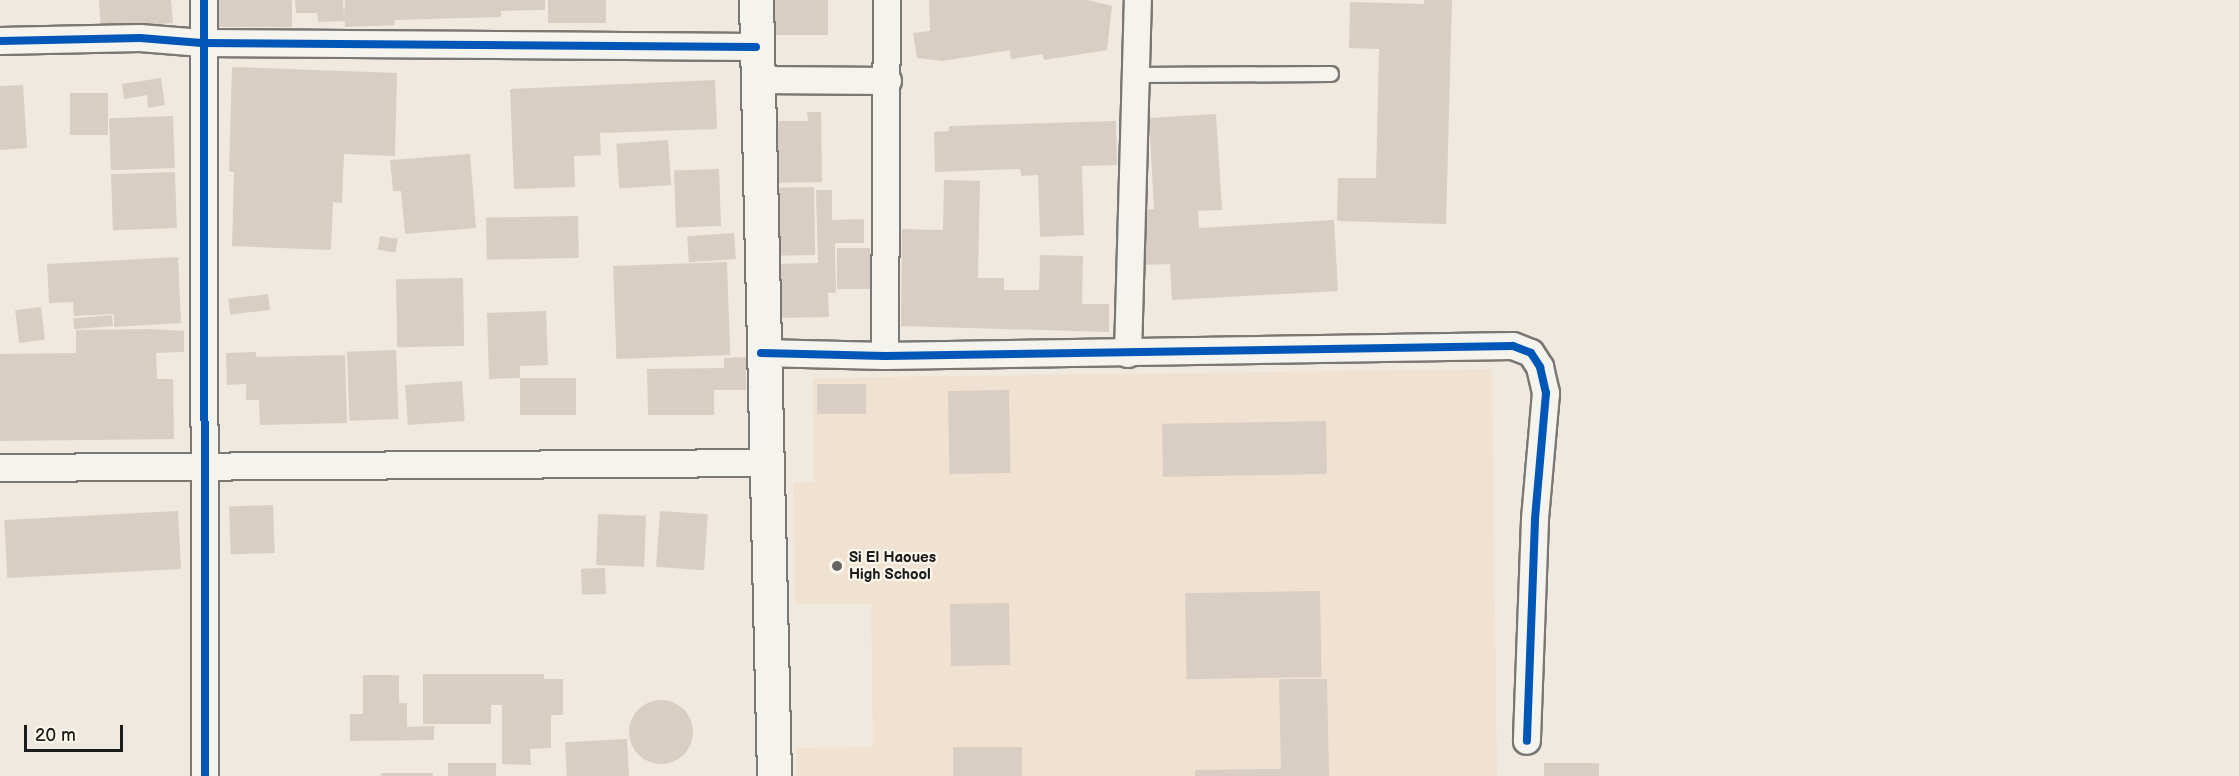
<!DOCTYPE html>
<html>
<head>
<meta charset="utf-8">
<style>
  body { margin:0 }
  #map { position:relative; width:2239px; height:776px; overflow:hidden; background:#f0e9e0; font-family:"Balsamiq Sans",sans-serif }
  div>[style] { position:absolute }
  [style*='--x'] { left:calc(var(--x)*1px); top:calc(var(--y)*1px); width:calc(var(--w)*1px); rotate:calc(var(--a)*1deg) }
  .built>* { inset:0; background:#f0e1d1 }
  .building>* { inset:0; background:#d9cec3; transform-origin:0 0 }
  .round { border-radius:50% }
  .roads { filter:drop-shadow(2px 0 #7b7874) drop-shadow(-2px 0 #7b7874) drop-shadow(0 2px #7b7874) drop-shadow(0 -2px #7b7874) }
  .lane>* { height:14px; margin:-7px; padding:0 7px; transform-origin:7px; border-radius:7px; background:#f5f3ee }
  .street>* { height:26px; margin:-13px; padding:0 13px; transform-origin:13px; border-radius:13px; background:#f5f3ee }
  .secondary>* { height:33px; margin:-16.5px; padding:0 16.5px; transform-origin:16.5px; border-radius:16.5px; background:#f5f3ee }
  .cycleway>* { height:8px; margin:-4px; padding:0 4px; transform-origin:4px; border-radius:4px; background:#0057b8 }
  .dots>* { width:16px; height:16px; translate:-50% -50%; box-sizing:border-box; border:3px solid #fbf7ec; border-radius:50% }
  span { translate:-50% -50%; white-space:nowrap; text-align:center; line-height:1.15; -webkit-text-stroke:4.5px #fbf7ec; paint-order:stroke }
  .poi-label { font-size:15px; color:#1c1c1c; font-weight:700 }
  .left { translate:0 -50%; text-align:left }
  .scale { position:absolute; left:24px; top:725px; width:99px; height:27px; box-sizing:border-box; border:3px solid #1c1c1c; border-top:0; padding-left:8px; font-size:18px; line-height:21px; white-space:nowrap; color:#1c1c1c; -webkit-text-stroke:4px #fbf7ec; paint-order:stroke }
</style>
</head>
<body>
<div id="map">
  <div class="built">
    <i style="clip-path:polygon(1492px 369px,1497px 776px,797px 776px,796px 748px,873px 747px,871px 604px,795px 604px,793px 483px,814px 482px,813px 378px)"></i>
  </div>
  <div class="building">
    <i style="clip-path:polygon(99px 0,171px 0,173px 23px,101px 28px)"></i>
    <i style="left:218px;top:0;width:74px;height:27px"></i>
    <i style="clip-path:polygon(295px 0,343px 0,344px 18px,345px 0,545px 0,545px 10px,501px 11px,501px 17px,394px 20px,395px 25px,345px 27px,345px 21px,318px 22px,317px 13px,296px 13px)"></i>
    <i style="left:548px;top:0;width:58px;height:23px"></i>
    <i style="left:774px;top:0;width:54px;height:35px"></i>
    <i style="clip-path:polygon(929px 0,1088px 0,1112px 6px,1107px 50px,1044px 60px,1043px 54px,1011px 59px,1010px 50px,943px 61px,917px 58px,913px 33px,930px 31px)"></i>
    <i style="clip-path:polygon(1424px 0,1452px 0,1446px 224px,1337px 221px,1338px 178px,1376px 178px,1379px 49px,1349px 48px,1350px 2px,1424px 4px)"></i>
    <i style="clip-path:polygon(232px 67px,397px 73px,395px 156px,344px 154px,342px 203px,333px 202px,331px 250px,232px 246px,234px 172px,229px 171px)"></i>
    <i style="clip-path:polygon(161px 78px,165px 105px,148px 108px,147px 95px,124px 99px,122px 84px)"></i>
    <i style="clip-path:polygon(715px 80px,717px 129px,600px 133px,601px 155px,574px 156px,575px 187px,514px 189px,510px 89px)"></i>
    <i style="clip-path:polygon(23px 85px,27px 148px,0 150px,0 86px)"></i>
    <i style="left:108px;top:93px;width:42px;height:38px;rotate:90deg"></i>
    <i style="clip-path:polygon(807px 112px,821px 112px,822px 182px,774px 183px,773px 121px,808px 121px)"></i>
    <i style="clip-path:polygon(1216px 114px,1222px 210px,1198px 211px,1199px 228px,1334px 220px,1338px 291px,1172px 300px,1170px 264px,1141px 265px,1137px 210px,1154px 209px,1149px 118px)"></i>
    <i style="left:173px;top:116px;width:52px;height:64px;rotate:88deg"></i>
    <i style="clip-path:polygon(1116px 121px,1117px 165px,1082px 166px,1084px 235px,1040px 237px,1038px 175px,1021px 176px,1020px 169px,935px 172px,934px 132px,949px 131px,949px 126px)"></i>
    <i style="left:668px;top:140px;width:45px;height:52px;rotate:86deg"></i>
    <i style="clip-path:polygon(470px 154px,476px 228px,405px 234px,401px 191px,393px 191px,390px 160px)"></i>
    <i style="left:719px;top:169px;width:57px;height:45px;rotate:88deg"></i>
    <i style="left:175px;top:172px;width:56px;height:64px;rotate:88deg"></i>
    <i style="clip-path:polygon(944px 180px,980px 181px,978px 278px,1004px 278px,1004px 290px,1039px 290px,1040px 255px,1083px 256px,1082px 304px,1109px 304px,1109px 332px,901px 326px,902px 229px,943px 230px)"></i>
    <i style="left:814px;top:187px;width:68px;height:45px;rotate:89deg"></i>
    <i style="clip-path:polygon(816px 190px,832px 190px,832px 220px,864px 219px,864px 243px,835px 243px,836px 293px,828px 293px,829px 317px,775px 318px,774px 264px,818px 263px)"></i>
    <i style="left:578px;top:216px;width:42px;height:92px;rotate:89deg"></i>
    <i style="left:734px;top:233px;width:26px;height:47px;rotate:86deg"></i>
    <i style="left:380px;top:236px;width:18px;height:14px;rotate:9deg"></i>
    <i style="left:870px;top:248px;width:41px;height:33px;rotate:90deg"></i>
    <i style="clip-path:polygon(178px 257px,181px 323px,114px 327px,114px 314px,74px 316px,73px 302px,49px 303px,47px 264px)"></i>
    <i style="left:727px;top:262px;width:93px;height:114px;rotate:88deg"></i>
    <i style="left:463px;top:278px;width:68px;height:67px;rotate:89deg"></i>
    <i style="left:268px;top:294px;width:16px;height:40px;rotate:83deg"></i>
    <i style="left:41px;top:307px;width:33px;height:26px;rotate:83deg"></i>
    <i style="clip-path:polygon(546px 311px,548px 365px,520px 366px,520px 378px,489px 379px,487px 313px)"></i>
    <i style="left:112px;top:315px;width:11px;height:39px;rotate:85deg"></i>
    <i style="clip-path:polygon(151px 329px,184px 331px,184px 352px,156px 353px,157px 379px,173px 379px,174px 439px,0 441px,0 354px,76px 353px,76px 330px)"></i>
    <i style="left:396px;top:350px;width:69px;height:49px;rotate:88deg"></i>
    <i style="clip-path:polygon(256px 352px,256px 357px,345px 355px,347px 423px,260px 425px,259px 400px,246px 400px,246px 384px,227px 385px,226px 353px)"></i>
    <i style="clip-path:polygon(746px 357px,746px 390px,714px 390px,714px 415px,648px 415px,647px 369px,724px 368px,724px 358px)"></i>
    <i style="left:520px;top:378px;width:56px;height:37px"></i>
    <i style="left:462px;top:381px;width:40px;height:57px;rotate:86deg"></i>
    <i style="left:817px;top:384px;width:49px;height:30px"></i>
    <i style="left:1009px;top:390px;width:83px;height:61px;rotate:89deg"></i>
    <i style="left:1326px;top:421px;width:53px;height:164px;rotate:89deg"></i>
    <i style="left:273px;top:505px;width:48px;height:44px;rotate:88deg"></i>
    <i style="left:178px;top:511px;width:58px;height:174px;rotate:87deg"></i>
    <i style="left:660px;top:511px;width:48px;height:56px;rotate:4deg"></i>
    <i style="left:598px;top:514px;width:48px;height:51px;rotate:2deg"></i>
    <i style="left:605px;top:568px;width:26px;height:24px;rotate:88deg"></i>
    <i style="left:1320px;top:591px;width:86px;height:135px;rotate:89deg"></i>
    <i style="left:1009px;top:603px;width:62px;height:59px;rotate:89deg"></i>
    <i style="clip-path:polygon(423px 674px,544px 674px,544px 679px,563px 679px,563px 715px,551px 715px,551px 748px,530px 749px,531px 765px,502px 764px,502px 705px,491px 705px,491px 724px,423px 724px)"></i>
    <i style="clip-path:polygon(363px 675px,399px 675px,399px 703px,407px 703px,407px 727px,434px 726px,434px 740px,350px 741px,350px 714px,363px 714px)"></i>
    <i style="clip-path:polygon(1279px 679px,1327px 679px,1329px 776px,1195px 776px,1195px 770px,1281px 769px)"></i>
    <i class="round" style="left:629px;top:700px;width:64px;height:64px"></i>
    <i style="left:627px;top:739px;width:37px;height:62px;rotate:87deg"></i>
    <i style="left:953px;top:747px;width:69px;height:29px"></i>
    <i style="left:448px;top:763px;width:48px;height:13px"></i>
    <i style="left:1599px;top:763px;width:13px;height:55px;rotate:90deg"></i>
    <i style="left:381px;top:773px;width:52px;height:3px"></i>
  </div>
  <div class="roads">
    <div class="lane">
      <i style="--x:1136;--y:75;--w:195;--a:-0.3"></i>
    </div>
    <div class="street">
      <i style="--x:204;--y:0;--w:776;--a:89.93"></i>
      <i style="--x:0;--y:41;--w:140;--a:-1.2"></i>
      <i style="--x:140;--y:38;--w:62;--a:4.6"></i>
      <i style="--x:202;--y:43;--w:554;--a:0.41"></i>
      <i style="--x:759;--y:80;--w:129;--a:0.4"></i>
      <i style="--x:761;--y:353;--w:124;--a:1.4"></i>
      <i style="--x:885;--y:356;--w:628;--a:-0.91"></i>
      <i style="--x:1513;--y:346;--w:19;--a:21"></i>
      <i style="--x:1531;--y:353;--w:17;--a:57"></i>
      <i style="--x:1540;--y:367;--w:27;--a:77"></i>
      <i style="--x:1546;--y:393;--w:127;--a:95"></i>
      <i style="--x:1535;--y:520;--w:221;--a:92.1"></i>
      <i style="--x:1128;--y:354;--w:354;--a:-88.4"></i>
      <i style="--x:885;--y:356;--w:356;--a:-89.7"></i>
      <i style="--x:0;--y:468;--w:766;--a:-0.37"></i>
    </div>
    <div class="secondary">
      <i style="--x:756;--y:0;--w:776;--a:88.67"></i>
    </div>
  </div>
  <div class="cycleway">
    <i style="--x:204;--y:0;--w:776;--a:89.93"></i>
    <i style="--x:0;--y:41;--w:140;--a:-1.2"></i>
    <i style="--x:140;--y:38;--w:62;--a:4.6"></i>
    <i style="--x:202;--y:43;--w:554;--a:0.41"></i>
    <i style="--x:761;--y:353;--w:124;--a:1.4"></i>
    <i style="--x:885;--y:356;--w:628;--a:-0.91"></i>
    <i style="--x:1513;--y:346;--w:19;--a:21"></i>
    <i style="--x:1531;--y:353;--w:17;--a:57"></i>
    <i style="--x:1540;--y:367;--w:27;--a:77"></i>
    <i style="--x:1546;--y:393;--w:127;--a:95"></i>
    <i style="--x:1535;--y:520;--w:221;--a:92.1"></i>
  </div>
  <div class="dots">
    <i style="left:837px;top:566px;background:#666461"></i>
  </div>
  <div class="poi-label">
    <span class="left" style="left:849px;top:566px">Si El Haoues<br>High School</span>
  </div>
  <div class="scale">20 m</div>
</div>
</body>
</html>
